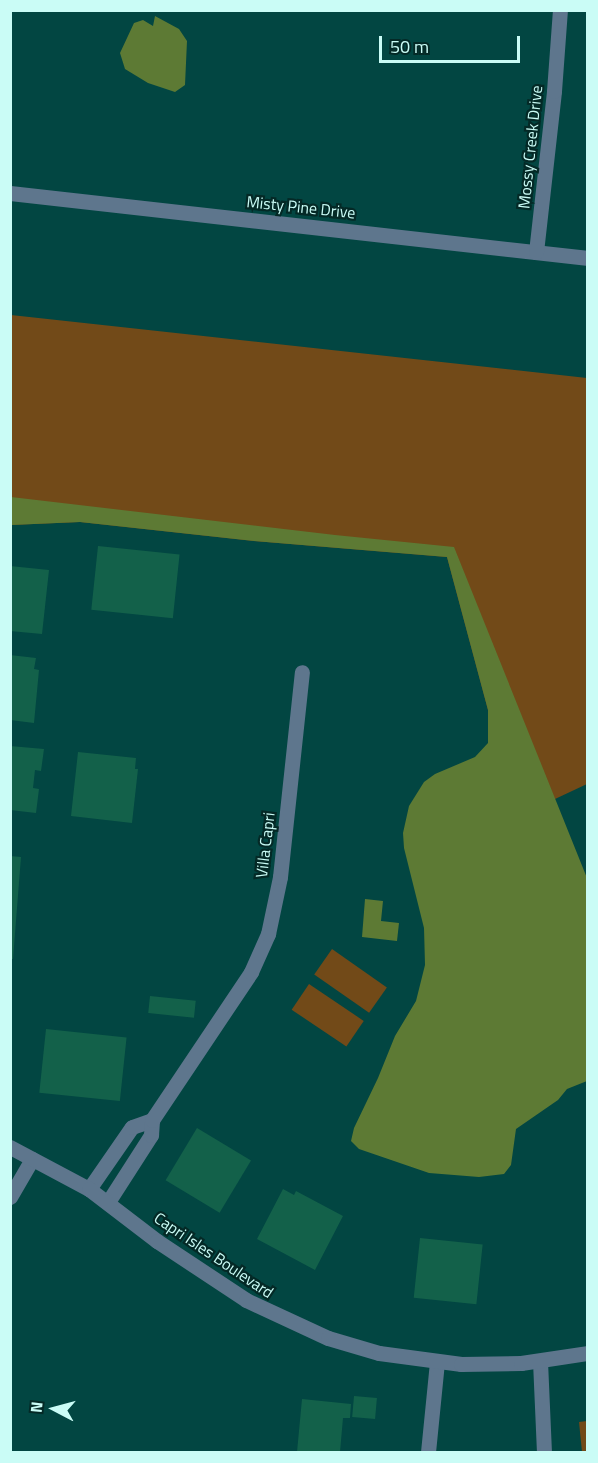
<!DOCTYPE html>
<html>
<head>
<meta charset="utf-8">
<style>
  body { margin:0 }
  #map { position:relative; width:598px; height:1463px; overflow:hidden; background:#024642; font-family:"Titillium Web",sans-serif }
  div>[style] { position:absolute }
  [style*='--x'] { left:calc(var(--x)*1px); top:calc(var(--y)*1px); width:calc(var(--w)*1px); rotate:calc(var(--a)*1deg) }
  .green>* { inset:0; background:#724a18; transform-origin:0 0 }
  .water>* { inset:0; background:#5d7a34 }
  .building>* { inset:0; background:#13614a; transform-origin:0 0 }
  .minor>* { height:15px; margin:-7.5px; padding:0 7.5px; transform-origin:7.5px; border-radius:7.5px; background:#5e768d }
  .tertiary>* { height:15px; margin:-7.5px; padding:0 7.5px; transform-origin:7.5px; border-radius:7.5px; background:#5e768d }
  span { translate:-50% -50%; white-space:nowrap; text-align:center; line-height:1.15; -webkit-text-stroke:4.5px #042926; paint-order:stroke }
  .street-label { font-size:16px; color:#cafcf6 }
  .frame { position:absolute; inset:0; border:12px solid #cafcf6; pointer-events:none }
  .north { position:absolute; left:24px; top:1379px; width:60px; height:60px; -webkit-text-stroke:4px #042926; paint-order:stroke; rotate:276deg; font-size:16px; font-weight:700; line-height:24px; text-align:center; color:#cafcf6 }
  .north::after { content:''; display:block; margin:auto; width:21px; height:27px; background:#cafcf6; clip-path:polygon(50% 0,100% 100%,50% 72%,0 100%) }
  .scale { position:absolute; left:379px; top:36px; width:141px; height:27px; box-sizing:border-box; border:3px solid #cafcf6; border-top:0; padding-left:8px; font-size:18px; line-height:21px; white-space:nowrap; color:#cafcf6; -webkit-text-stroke:4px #042926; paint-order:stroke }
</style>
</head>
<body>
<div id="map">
  <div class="green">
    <i style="clip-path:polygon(11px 315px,587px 378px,587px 784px,555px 799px,488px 710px,447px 557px,254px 541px,80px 522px,11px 525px)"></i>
    <i style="left:332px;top:949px;width:67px;height:31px;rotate:35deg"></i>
    <i style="left:309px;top:984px;width:66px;height:31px;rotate:34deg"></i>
    <i style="clip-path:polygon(587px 1421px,587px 1452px,582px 1452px,579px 1422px)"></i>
  </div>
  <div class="water">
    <i style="clip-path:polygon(155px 16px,179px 29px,187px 41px,185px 85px,175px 92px,148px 83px,125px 69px,120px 53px,134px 23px,143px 20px,153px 26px)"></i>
    <i style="clip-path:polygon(11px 497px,335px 535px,454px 547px,587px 878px,587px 1081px,567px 1089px,558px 1100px,516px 1129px,511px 1165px,504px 1174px,479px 1177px,429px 1173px,359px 1149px,351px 1141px,354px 1128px,378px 1078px,395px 1036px,416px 1001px,425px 965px,424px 928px,404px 848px,403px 833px,409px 806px,424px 782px,435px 774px,475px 757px,488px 743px,488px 710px,447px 557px,254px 541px,80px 522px,11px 525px)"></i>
    <i style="clip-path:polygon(365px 899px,383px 901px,381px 921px,399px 923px,397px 941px,362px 937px)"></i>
  </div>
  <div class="building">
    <i style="left:98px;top:546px;width:82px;height:64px;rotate:6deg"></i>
    <i style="clip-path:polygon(10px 566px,49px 570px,42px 634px,10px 631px)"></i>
    <i style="clip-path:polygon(10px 655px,36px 658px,34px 669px,39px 670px,34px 723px,10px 720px)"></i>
    <i style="clip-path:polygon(10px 746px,44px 749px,41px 771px,35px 770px,33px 788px,39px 789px,36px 813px,10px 810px)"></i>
    <i style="clip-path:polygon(78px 752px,136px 758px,135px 769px,138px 769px,132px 823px,71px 816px)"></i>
    <i style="clip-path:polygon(10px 856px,21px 857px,13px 959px,10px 959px)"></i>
    <i style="left:150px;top:996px;width:46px;height:17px;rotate:6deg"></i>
    <i style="left:46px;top:1029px;width:81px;height:64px;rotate:6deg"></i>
    <i style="left:197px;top:1128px;width:63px;height:61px;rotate:31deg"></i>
    <i style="clip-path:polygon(283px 1189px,294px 1195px,296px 1191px,343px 1216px,315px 1270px,257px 1239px)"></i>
    <i style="left:420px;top:1238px;width:63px;height:60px;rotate:6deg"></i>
    <i style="left:354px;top:1396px;width:23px;height:21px;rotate:5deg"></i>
    <i style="clip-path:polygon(302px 1399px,351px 1404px,350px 1418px,343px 1418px,340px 1452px,297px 1452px)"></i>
  </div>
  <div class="minor">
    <i style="--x:10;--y:193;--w:582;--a:6.42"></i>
    <i style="--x:536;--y:252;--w:162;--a:-83.6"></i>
    <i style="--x:554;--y:91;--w:81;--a:-85.8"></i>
    <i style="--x:89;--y:1189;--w:75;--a:-55.3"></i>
    <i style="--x:132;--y:1127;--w:21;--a:-19"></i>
    <i style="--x:10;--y:1197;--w:44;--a:-59.9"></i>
    <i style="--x:108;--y:1202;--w:80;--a:-57.3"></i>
    <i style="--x:151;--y:1135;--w:15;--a:-86"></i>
    <i style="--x:152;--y:1120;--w:178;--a:-56.2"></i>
    <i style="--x:251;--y:972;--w:42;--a:-65.9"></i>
    <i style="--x:268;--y:934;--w:58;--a:-78.1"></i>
    <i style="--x:280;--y:877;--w:206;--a:-83.9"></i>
    <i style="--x:540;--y:1361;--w:91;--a:87.5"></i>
    <i style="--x:428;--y:1452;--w:90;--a:-84.3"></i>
  </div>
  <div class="tertiary">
    <i style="--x:10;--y:1147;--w:89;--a:28"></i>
    <i style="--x:89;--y:1189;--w:86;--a:37.4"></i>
    <i style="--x:157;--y:1241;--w:107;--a:33.5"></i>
    <i style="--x:246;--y:1300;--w:90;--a:24.9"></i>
    <i style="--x:328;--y:1338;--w:53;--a:16.4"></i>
    <i style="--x:379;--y:1353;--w:83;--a:7.6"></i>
    <i style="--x:461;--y:1364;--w:60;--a:-1"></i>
    <i style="--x:521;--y:1363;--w:68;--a:-8.5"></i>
  </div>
  <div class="street-label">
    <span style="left:530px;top:147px;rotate:-84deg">Mossy Creek Drive</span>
    <span style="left:301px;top:207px;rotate:6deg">Misty Pine Drive</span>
    <span style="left:265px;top:845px;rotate:-83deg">Villa Capri</span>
    <span style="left:214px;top:1255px;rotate:34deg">Capri Isles Boulevard</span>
  </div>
  <div class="frame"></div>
  <div class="north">N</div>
  <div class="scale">50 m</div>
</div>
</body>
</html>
